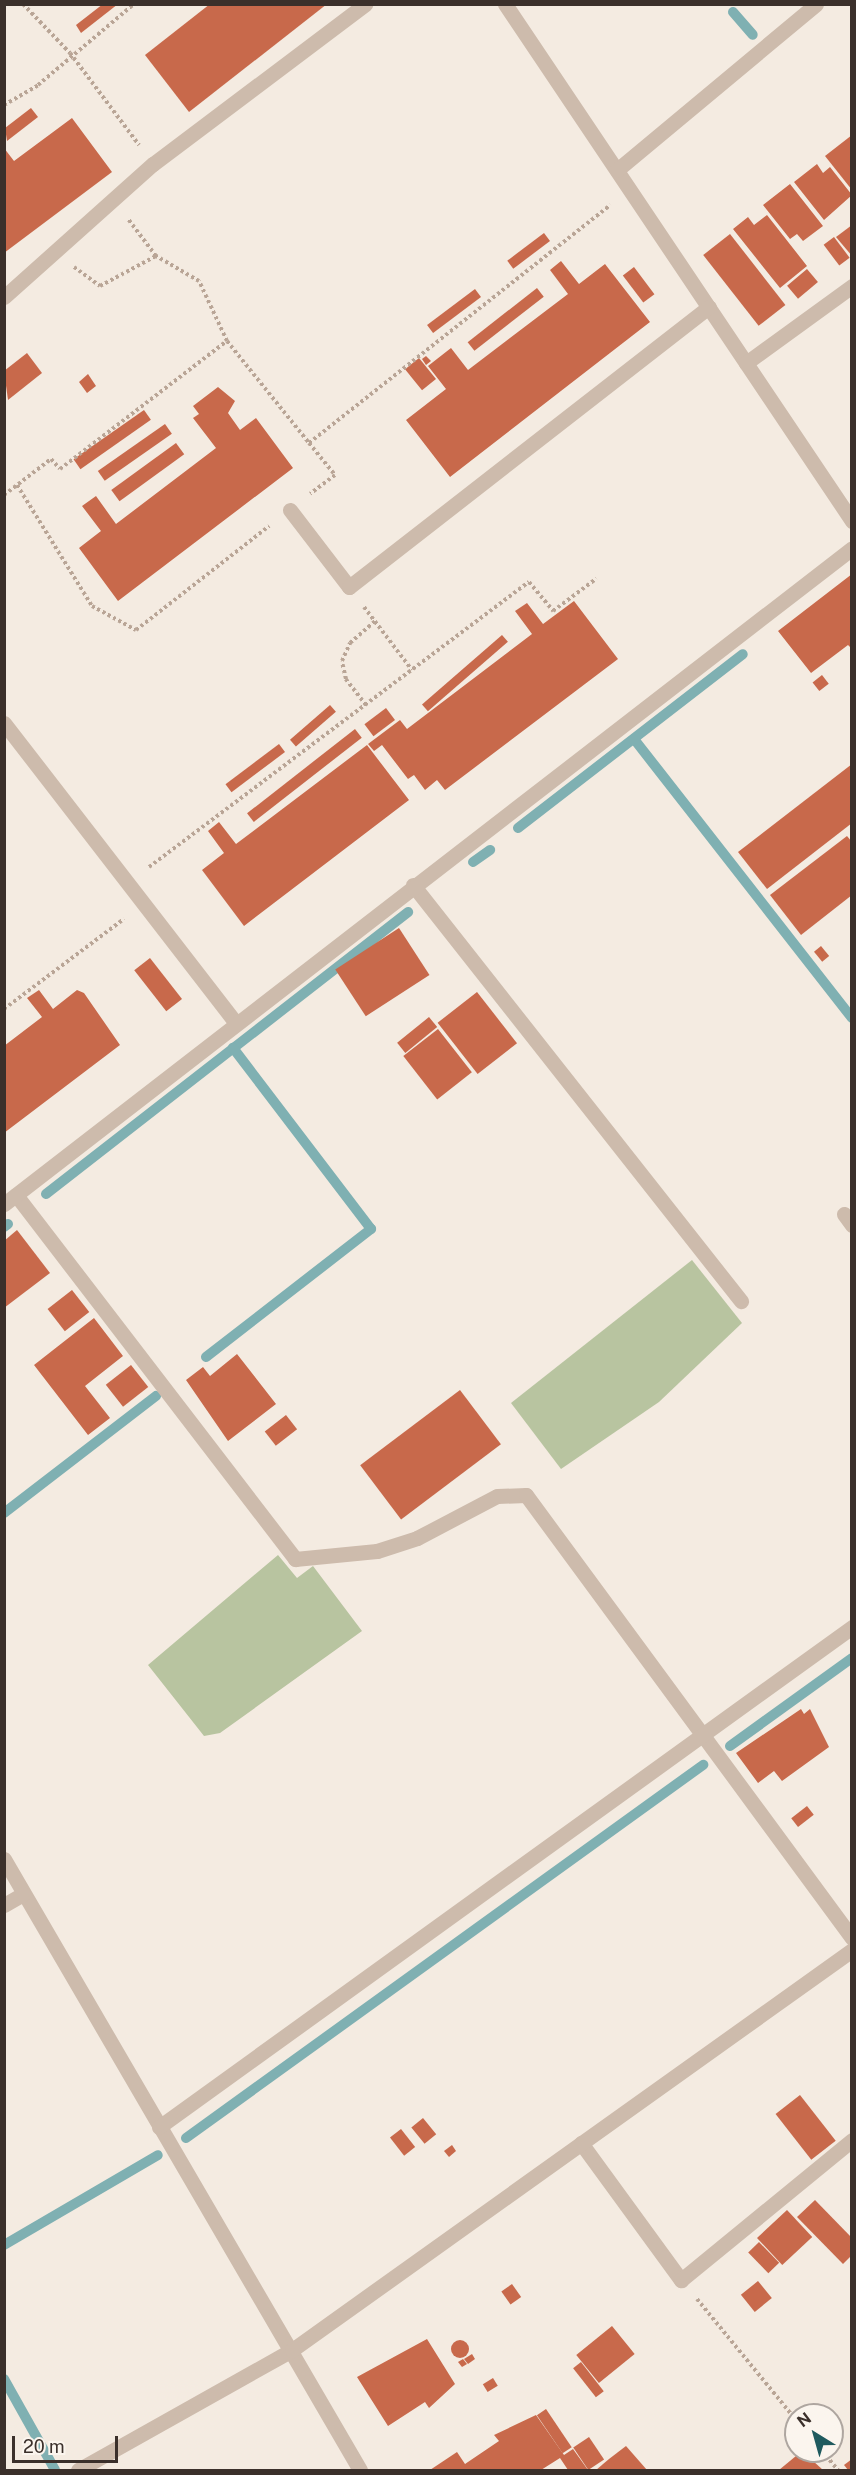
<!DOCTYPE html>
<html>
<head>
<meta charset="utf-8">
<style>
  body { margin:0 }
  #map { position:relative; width:856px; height:2475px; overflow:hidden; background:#f4ebe1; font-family:"Public Sans",sans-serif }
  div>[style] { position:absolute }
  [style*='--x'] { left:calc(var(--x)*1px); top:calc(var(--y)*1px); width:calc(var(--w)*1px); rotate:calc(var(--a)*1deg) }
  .green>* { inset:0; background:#b8c4a0 }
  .stream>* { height:10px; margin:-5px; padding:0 5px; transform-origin:5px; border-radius:5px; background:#7fb0b2 }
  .building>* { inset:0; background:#c8694b; transform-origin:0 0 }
  .round { border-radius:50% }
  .path>* { height:4px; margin-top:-2px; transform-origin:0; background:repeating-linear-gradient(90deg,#b9a596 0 3px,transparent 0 6px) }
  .minor>* { height:15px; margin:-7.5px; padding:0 7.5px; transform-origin:7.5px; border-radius:7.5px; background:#cdbbac }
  span { translate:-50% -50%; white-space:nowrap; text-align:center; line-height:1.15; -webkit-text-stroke:5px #fbf5ee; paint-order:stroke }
  .frame { position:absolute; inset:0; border:6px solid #3b302b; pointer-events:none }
  .north { position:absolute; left:784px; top:2403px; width:60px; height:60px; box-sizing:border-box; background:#fbf5ee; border:2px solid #aea6a0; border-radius:50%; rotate:323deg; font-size:16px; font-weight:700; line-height:24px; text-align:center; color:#3b302b }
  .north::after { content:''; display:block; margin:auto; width:21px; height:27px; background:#1f5a5e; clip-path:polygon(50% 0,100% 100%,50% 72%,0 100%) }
  .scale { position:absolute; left:12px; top:2436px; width:106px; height:27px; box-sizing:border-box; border:3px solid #3b302b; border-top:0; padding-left:8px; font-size:18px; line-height:21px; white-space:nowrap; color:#3b302b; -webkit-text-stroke:4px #fbf5ee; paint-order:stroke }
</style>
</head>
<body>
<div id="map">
  <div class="green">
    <i style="clip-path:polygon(692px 1260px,742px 1323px,659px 1402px,561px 1469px,511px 1403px)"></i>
    <i style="clip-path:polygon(278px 1555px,297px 1578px,313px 1566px,362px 1631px,220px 1733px,204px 1736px,148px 1665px)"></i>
  </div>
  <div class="stream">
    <i style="--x:733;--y:12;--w:30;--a:49"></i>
    <i style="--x:634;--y:739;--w:354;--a:52"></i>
    <i style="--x:518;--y:828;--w:284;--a:-37.7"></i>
    <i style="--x:473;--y:862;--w:21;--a:-35"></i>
    <i style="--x:46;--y:1194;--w:459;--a:-37.9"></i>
    <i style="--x:4;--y:1227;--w:5;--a:-37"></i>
    <i style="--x:206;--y:1357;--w:209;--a:-37.8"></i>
    <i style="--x:371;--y:1229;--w:228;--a:-127.3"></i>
    <i style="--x:4;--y:1513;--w:192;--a:-37.6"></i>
    <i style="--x:730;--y:1746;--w:150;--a:-35.8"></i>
    <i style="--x:186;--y:2138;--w:638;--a:-35.81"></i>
    <i style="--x:4;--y:2245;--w:178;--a:-30.3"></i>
    <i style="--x:4;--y:2379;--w:104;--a:60.7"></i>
  </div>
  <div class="building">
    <i style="clip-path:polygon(103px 4px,118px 4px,81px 33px,76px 25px)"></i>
    <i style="clip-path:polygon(210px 4px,327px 4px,189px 112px,145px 55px)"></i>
    <i style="clip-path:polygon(31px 108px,38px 117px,7px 141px,5px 128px)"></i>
    <i style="clip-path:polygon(72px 118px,112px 172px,4px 253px,4px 148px,14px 161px)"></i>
    <i style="clip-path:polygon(852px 135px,852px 190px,825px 156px)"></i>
    <i style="clip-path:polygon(817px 164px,823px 173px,830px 167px,852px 195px,824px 220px,794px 182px)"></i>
    <i style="clip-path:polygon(790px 184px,823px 226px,803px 241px,797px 234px,790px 239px,763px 205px)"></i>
    <i style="clip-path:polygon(767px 215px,807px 266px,780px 288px,733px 229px,748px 217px,754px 225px)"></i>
    <i style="clip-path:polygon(852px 225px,852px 256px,836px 237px)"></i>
    <i style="left:544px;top:233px;width:10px;height:46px;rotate:53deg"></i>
    <i style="left:730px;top:234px;width:90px;height:34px;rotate:52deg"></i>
    <i style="left:834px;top:237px;width:26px;height:13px;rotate:53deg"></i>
    <i style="clip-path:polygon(561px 261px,579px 284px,605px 264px,650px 322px,450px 477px,406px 420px,446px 389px,428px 366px,451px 348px,468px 370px,568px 294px,550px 270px)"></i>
    <i style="left:634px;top:267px;width:34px;height:14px;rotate:53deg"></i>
    <i style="left:807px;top:269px;width:17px;height:26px;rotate:50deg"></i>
    <i style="left:537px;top:288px;width:11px;height:88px;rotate:52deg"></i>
    <i style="left:475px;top:289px;width:10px;height:60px;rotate:53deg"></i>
    <i style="clip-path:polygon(27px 353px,42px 373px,8px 400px,4px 371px)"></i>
    <i style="clip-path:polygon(426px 356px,431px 361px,426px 365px,422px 359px)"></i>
    <i style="left:419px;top:358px;width:27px;height:18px;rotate:51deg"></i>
    <i style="clip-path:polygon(88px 374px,96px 386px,87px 393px,79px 382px)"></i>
    <i style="clip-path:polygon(218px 387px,235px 401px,228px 413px,240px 430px,256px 418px,293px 468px,118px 601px,79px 548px,101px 531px,82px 506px,96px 496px,116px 524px,216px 448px,193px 418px,199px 414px,193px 406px)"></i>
    <i style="left:144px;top:410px;width:12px;height:86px;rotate:55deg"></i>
    <i style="left:165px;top:424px;width:12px;height:82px;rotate:55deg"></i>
    <i style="left:176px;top:443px;width:14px;height:80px;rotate:54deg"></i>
    <i style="clip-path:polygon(852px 574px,852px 649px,848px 645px,811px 673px,778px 631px)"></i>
    <i style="clip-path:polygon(574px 601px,618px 659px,445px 790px,437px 780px,425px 790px,414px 775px,408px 779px,382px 745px,374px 751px,368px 744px,400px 720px,407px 729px,532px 634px,515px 611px,527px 603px,543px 624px)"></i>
    <i style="left:502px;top:635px;width:9px;height:106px;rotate:49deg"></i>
    <i style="left:822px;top:675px;width:11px;height:12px;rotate:52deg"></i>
    <i style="left:330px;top:705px;width:9px;height:53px;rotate:49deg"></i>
    <i style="left:386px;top:708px;width:15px;height:27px;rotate:53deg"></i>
    <i style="left:355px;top:729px;width:11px;height:137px;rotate:52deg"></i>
    <i style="left:279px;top:744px;width:10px;height:67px;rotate:53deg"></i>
    <i style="clip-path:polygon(367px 745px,409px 800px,244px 926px,202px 870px,224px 853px,208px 831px,219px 822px,236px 844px)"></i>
    <i style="clip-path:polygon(852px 764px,852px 823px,767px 889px,738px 852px)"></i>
    <i style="clip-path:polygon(847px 836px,852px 842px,852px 895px,801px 935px,770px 895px)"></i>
    <i style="left:399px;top:928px;width:56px;height:76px;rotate:57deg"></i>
    <i style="left:821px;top:946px;width:13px;height:9px;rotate:51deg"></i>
    <i style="left:150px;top:958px;width:52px;height:20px;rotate:52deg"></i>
    <i style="clip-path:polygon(39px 990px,53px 1009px,77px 990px,84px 993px,120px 1045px,4px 1133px,4px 1046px,42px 1017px,27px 998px)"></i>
    <i style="left:477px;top:992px;width:65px;height:50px;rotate:52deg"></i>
    <i style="left:429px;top:1017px;width:13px;height:41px;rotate:51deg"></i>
    <i style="left:438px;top:1029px;width:55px;height:44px;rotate:52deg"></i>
    <i style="clip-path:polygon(17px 1230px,50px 1273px,4px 1308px,4px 1241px)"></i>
    <i style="left:72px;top:1290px;width:28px;height:31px;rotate:52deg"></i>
    <i style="clip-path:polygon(94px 1318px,123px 1356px,85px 1386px,110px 1418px,88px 1435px,34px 1365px)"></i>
    <i style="clip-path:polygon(237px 1354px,276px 1404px,228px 1441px,186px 1380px,203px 1367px,210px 1376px)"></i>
    <i style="left:131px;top:1365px;width:28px;height:32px;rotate:52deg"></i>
    <i style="left:460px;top:1390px;width:68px;height:125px;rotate:53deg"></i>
    <i style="left:286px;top:1415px;width:18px;height:27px;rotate:52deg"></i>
    <i style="clip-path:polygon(801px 1709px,804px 1714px,810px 1709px,829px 1747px,782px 1781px,774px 1771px,758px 1783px,736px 1753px)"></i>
    <i style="left:807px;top:1806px;width:11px;height:20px;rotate:52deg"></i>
    <i style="left:800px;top:2095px;width:58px;height:31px;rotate:52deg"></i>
    <i style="left:423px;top:2118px;width:21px;height:15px;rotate:51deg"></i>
    <i style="left:401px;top:2129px;width:23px;height:14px;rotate:52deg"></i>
    <i style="clip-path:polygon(452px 2145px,456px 2151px,449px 2157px,444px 2151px)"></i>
    <i style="clip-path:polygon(815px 2200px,852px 2238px,852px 2255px,843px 2264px,797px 2217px)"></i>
    <i style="left:787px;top:2210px;width:37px;height:41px;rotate:47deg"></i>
    <i style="left:759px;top:2242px;width:29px;height:15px;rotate:46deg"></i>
    <i style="left:758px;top:2281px;width:22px;height:22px;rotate:51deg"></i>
    <i style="left:512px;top:2284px;width:16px;height:13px;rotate:55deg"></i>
    <i style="left:612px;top:2326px;width:36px;height:46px;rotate:51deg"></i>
    <i style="clip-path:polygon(427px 2339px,455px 2384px,429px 2408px,425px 2402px,388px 2426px,357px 2377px)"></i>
    <i class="round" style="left:451px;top:2340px;width:18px;height:18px"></i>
    <i style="clip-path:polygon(472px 2354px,475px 2359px,468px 2364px,464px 2359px)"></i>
    <i style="clip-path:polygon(463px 2359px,467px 2364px,462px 2367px,458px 2362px)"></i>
    <i style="left:581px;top:2362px;width:37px;height:10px;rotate:52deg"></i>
    <i style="left:493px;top:2378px;width:9px;height:12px;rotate:58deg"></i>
    <i style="left:546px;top:2409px;width:46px;height:11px;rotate:56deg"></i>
    <i style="clip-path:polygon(536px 2415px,564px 2455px,573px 2449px,588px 2470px,568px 2470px,560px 2458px,541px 2470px,430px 2470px,457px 2452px,465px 2464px,499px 2441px,494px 2435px)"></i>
    <i style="left:589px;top:2437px;width:27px;height:19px;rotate:56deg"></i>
    <i style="clip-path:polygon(626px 2446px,647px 2470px,596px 2470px,609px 2459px)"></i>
    <i style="clip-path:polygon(802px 2451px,823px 2470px,779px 2470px)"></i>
    <i style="clip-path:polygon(852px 2459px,852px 2470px,848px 2470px,844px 2465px)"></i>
  </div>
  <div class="path">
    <i style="--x:23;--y:4;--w:68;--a:46.2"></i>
    <i style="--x:70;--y:53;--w:115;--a:53.1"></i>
    <i style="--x:4;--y:105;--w:39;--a:-30"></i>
    <i style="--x:38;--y:85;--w:126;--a:-40.2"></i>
    <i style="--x:74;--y:267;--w:32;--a:36"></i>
    <i style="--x:100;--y:286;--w:64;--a:-28.2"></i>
    <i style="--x:227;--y:341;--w:131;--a:51.2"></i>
    <i style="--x:309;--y:443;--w:384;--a:-38.3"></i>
    <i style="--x:309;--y:443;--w:41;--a:50.9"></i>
    <i style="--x:335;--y:475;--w:31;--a:143"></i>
    <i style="--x:17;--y:485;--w:142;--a:58.2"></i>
    <i style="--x:92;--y:606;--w:50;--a:28.6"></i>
    <i style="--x:136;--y:630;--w:169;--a:-38"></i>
    <i style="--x:4;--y:495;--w:59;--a:-37.5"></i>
    <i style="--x:51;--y:459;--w:13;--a:48"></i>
    <i style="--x:60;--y:469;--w:210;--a:-37.5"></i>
    <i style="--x:227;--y:341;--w:66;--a:-115"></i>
    <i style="--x:199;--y:281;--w:50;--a:-149.8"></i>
    <i style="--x:156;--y:256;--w:46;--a:-127.1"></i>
    <i style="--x:364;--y:607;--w:79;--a:52.7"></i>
    <i style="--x:366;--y:705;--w:33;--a:-128"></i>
    <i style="--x:346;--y:679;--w:18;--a:-103"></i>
    <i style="--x:342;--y:661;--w:20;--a:-66"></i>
    <i style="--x:350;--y:643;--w:33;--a:-41"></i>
    <i style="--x:149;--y:867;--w:475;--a:-36.9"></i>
    <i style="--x:529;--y:582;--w:38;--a:50"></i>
    <i style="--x:553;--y:611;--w:54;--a:-36.7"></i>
    <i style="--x:4;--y:1009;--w:150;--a:-36.9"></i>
    <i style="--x:697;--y:2299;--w:156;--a:50.7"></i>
    <i style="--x:822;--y:2451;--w:25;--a:50"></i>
  </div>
  <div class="minor">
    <i style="--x:505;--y:4;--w:623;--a:56.13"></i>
    <i style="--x:617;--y:170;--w:259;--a:-39.8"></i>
    <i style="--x:4;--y:297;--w:200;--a:-41.8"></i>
    <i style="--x:153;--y:164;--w:266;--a:-37"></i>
    <i style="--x:746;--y:363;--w:131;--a:-36"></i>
    <i style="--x:290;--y:510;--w:97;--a:52.5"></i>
    <i style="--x:349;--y:587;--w:456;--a:-37.9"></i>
    <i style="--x:4;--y:723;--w:379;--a:52.3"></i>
    <i style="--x:413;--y:885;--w:530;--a:51.75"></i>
    <i style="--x:16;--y:1195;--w:459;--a:52.5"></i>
    <i style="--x:295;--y:1559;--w:82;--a:-5.6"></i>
    <i style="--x:377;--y:1551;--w:42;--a:-18"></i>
    <i style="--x:417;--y:1538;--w:90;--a:-27.7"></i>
    <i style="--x:497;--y:1496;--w:29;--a:-2"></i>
    <i style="--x:526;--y:1495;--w:550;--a:53.65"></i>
    <i style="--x:4;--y:1204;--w:1072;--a:-37.72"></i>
    <i style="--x:844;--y:1214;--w:14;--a:54"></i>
    <i style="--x:4;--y:1859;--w:707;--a:59.77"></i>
    <i style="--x:4;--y:1905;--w:22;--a:-30"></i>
    <i style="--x:159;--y:2127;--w:855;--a:-35.81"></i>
    <i style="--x:581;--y:2143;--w:170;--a:53.9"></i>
    <i style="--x:681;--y:2280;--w:221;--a:-39.3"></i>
    <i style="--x:78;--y:2470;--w:245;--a:-29.3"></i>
    <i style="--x:292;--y:2350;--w:688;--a:-35.54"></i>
  </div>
  <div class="frame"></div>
  <div class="north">N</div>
  <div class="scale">20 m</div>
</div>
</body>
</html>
